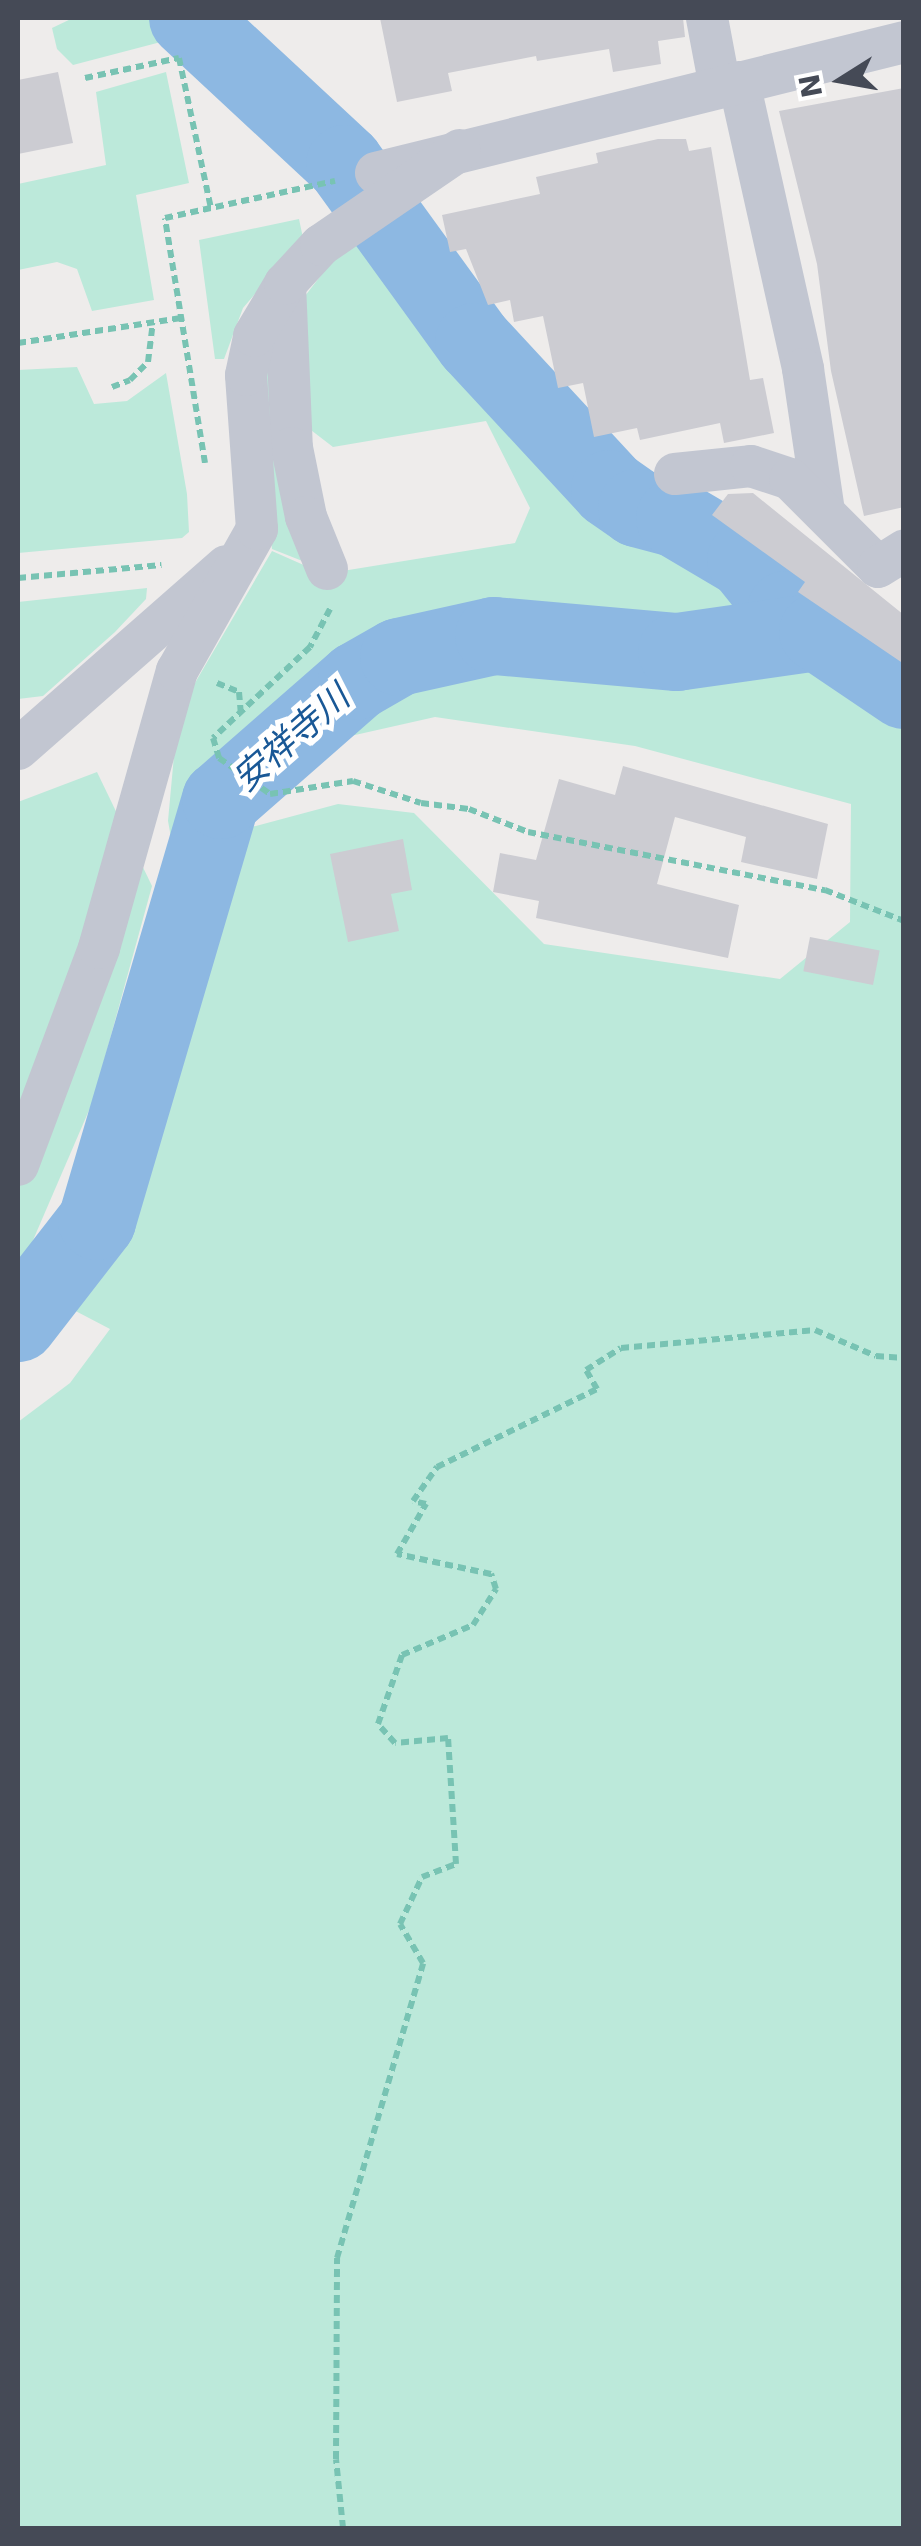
<!DOCTYPE html>
<html>
<head>
<meta charset="utf-8">
<style>
  body { margin:0 }
  #map { position:relative; width:921px; height:2546px; overflow:hidden; background:#eeeceb; font-family:"DejaVu Sans","Noto Sans JP",sans-serif }
  div>[style] { position:absolute }
  [style*='--x'] { left:calc(var(--x)*1px); top:calc(var(--y)*1px); width:calc(var(--w)*1px); rotate:calc(var(--a)*1deg) }
  .green>* { inset:0; background:#bce9da }
  .river>* { height:78px; margin:-39px; padding:0 39px; transform-origin:39px; border-radius:39px; background:#8db8e2 }
  .building>* { inset:0; background:#ccccd2; transform-origin:0 0 }
  .path>* { height:6px; margin-top:-3px; transform-origin:0; background:repeating-linear-gradient(90deg,#78c3b3 0 8px,transparent 0 13px) }
  .minor>* { height:42px; margin:-21px; padding:0 21px; transform-origin:21px; border-radius:21px; background:#c2c6d1 }
  span { translate:-50% -50%; white-space:nowrap; text-align:center; line-height:1.15; -webkit-text-stroke:10px #fff; paint-order:stroke }
  .water-label { font-size:35px; color:#195896; font-style:italic }
  .frame { position:absolute; inset:0; border:20px solid #454a56; pointer-events:none }
  .north { position:absolute; left:791px; top:30px; width:100px; height:100px; -webkit-text-stroke:8px #fff; paint-order:stroke; rotate:259deg; font-size:28px; font-weight:700; line-height:40px; text-align:center; color:#454a56 }
  .north::after { content:''; display:block; margin:auto; width:35px; height:45px; background:#454a56; clip-path:polygon(50% 0,100% 100%,50% 72%,0 100%) }
</style>
</head>
<body>
<div id="map">
  <div class="green">
    <i style="clip-path:polygon(73px 18px,165px 18px,176px 38px,73px 65px,57px 49px,52px 28px)"></i>
    <i style="clip-path:polygon(166px 72px,189px 183px,136px 195px,154px 300px,92px 311px,77px 269px,57px 262px,18px 270px,18px 184px,106px 165px,96px 92px)"></i>
    <i style="clip-path:polygon(299px 219px,303px 238px,243px 308px,224px 359px,215px 359px,199px 240px)"></i>
    <i style="clip-path:polygon(381px 233px,469px 356px,591px 501px,620px 524px,717px 553px,825px 663px,903px 725px,903px 2528px,18px 2528px,18px 1422px,70px 1383px,110px 1329px,66px 1306px,151px 1167px,248px 828px,338px 804px,414px 813px,544px 944px,780px 979px,850px 922px,851px 804px,635px 746px,435px 717px,239px 761px,174px 854px,168px 821px,178px 712px,272px 551px,324px 574px,515px 543px,530px 508px,486px 421px,333px 447px,307px 427px,305px 296px,336px 256px)"></i>
    <i style="clip-path:polygon(269px 337px,315px 566px,272px 549px,260px 430px)"></i>
    <i style="clip-path:polygon(77px 367px,94px 404px,127px 401px,166px 373px,187px 494px,189px 532px,182px 538px,18px 553px,18px 370px)"></i>
    <i style="clip-path:polygon(147px 588px,146px 599px,115px 632px,43px 696px,18px 699px,18px 602px)"></i>
    <i style="clip-path:polygon(97px 772px,152px 886px,93px 1101px,18px 1275px,18px 802px)"></i>
  </div>
  <div class="river">
    <i style="--x:188;--y:18;--w:214;--a:42.9"></i>
    <i style="--x:345;--y:164;--w:220;--a:54.1"></i>
    <i style="--x:474;--y:342;--w:200;--a:47.2"></i>
    <i style="--x:610;--y:489;--w:33;--a:35"></i>
    <i style="--x:637;--y:508;--w:39;--a:15"></i>
    <i style="--x:675;--y:518;--w:82;--a:30.6"></i>
    <i style="--x:746;--y:560;--w:64;--a:51.3"></i>
    <i style="--x:786;--y:610;--w:39;--a:35"></i>
    <i style="--x:18;--y:1323;--w:129;--a:-52.2"></i>
    <i style="--x:97;--y:1221;--w:439;--a:-73.6"></i>
    <i style="--x:221;--y:800;--w:181;--a:-41.2"></i>
    <i style="--x:357;--y:681;--w:48;--a:-29.7"></i>
    <i style="--x:399;--y:657;--w:97;--a:-12.5"></i>
    <i style="--x:494;--y:636;--w:184;--a:5"></i>
    <i style="--x:677;--y:652;--w:142;--a:-8.1"></i>
    <i style="--x:818;--y:632;--w:104;--a:34"></i>
  </div>
  <div class="building">
    <i style="clip-path:polygon(380px 18px,683px 18px,685px 37px,658px 41px,661px 64px,613px 72px,609px 49px,537px 61px,536px 56px,448px 73px,452px 91px,397px 102px)"></i>
    <i style="clip-path:polygon(58px 72px,73px 143px,18px 154px,18px 80px)"></i>
    <i style="clip-path:polygon(904px 88px,904px 507px,864px 516px,831px 371px,817px 264px,779px 111px)"></i>
    <i style="clip-path:polygon(658px 139px,686px 139px,689px 151px,711px 147px,750px 380px,763px 378px,774px 433px,724px 443px,720px 423px,640px 440px,637px 428px,594px 437px,583px 383px,558px 388px,543px 316px,514px 322px,510px 300px,488px 305px,466px 249px,450px 252px,442px 215px,540px 194px,536px 177px,598px 163px,596px 153px)"></i>
    <i style="clip-path:polygon(753px 493px,904px 615px,904px 664px,798px 592px,805px 582px,712px 515px,728px 494px)"></i>
    <i style="clip-path:polygon(623px 766px,828px 824px,817px 879px,741px 862px,746px 837px,675px 817px,657px 884px,739px 905px,728px 958px,536px 918px,539px 901px,493px 892px,500px 853px,536px 860px,559px 779px,615px 795px)"></i>
    <i style="clip-path:polygon(403px 839px,412px 890px,391px 894px,399px 931px,348px 942px,330px 854px)"></i>
    <i style="left:810px;top:937px;width:71px;height:35px;rotate:11deg"></i>
  </div>
  <div class="path">
    <i style="--x:85;--y:78;--w:96;--a:-12"></i>
    <i style="--x:179;--y:58;--w:153;--a:78"></i>
    <i style="--x:18;--y:343;--w:165;--a:-8.7"></i>
    <i style="--x:112;--y:387;--w:19;--a:-21"></i>
    <i style="--x:130;--y:380;--w:25;--a:-45"></i>
    <i style="--x:148;--y:362;--w:39;--a:-83"></i>
    <i style="--x:205;--y:463;--w:248;--a:-99.3"></i>
    <i style="--x:165;--y:218;--w:174;--a:-12.3"></i>
    <i style="--x:18;--y:578;--w:144;--a:-5.2"></i>
    <i style="--x:330;--y:609;--w:43;--a:117.8"></i>
    <i style="--x:310;--y:647;--w:133;--a:136.8"></i>
    <i style="--x:213;--y:738;--w:21;--a:73"></i>
    <i style="--x:219;--y:758;--w:62;--a:35.2"></i>
    <i style="--x:270;--y:794;--w:84;--a:-8.9"></i>
    <i style="--x:353;--y:781;--w:71;--a:17.9"></i>
    <i style="--x:421;--y:803;--w:48;--a:7.1"></i>
    <i style="--x:469;--y:809;--w:63;--a:21.3"></i>
    <i style="--x:528;--y:832;--w:303;--a:11.1"></i>
    <i style="--x:825;--y:890;--w:85;--a:21.4"></i>
    <i style="--x:217;--y:683;--w:24;--a:22"></i>
    <i style="--x:239;--y:692;--w:21;--a:85"></i>
    <i style="--x:343;--y:2528;--w:69;--a:-95.8"></i>
    <i style="--x:336;--y:2459;--w:201;--a:-89.7"></i>
    <i style="--x:337;--y:2258;--w:307;--a:-73.7"></i>
    <i style="--x:423;--y:1963;--w:45;--a:-120.5"></i>
    <i style="--x:400;--y:1924;--w:52;--a:-64.9"></i>
    <i style="--x:422;--y:1877;--w:36;--a:-21"></i>
    <i style="--x:456;--y:1864;--w:126;--a:-93.6"></i>
    <i style="--x:448;--y:1738;--w:53;--a:174.6"></i>
    <i style="--x:395;--y:1743;--w:25;--a:-132"></i>
    <i style="--x:378;--y:1724;--w:73;--a:-70.8"></i>
    <i style="--x:402;--y:1655;--w:77;--a:-22.9"></i>
    <i style="--x:473;--y:1625;--w:43;--a:-57.4"></i>
    <i style="--x:496;--y:1589;--w:16;--a:-108"></i>
    <i style="--x:491;--y:1574;--w:96;--a:-168"></i>
    <i style="--x:397;--y:1554;--w:58;--a:-59.9"></i>
    <i style="--x:426;--y:1504;--w:13;--a:-167"></i>
    <i style="--x:413;--y:1501;--w:42;--a:-54.8"></i>
    <i style="--x:437;--y:1467;--w:178;--a:-26"></i>
    <i style="--x:597;--y:1389;--w:22;--a:-120"></i>
    <i style="--x:586;--y:1370;--w:41;--a:-32.2"></i>
    <i style="--x:621;--y:1348;--w:195;--a:-5.3"></i>
    <i style="--x:815;--y:1330;--w:66;--a:23.1"></i>
    <i style="--x:876;--y:1356;--w:28;--a:4"></i>
  </div>
  <div class="minor">
    <i style="--x:707;--y:18;--w:70;--a:79.3"></i>
    <i style="--x:739;--y:82;--w:294;--a:77.4"></i>
    <i style="--x:803;--y:369;--w:145;--a:81.6"></i>
    <i style="--x:376;--y:173;--w:544;--a:-13.93"></i>
    <i style="--x:285;--y:284;--w:164;--a:87.6"></i>
    <i style="--x:292;--y:448;--w:70;--a:78.5"></i>
    <i style="--x:306;--y:517;--w:56;--a:68"></i>
    <i style="--x:675;--y:474;--w:76;--a:-6"></i>
    <i style="--x:751;--y:466;--w:41;--a:18.4"></i>
    <i style="--x:790;--y:479;--w:124;--a:45"></i>
    <i style="--x:878;--y:567;--w:31;--a:-32"></i>
    <i style="--x:18;--y:749;--w:277;--a:-41.3"></i>
    <i style="--x:18;--y:1165;--w:232;--a:-69.5"></i>
    <i style="--x:99;--y:948;--w:288;--a:-74.3"></i>
    <i style="--x:177;--y:671;--w:163;--a:-60.6"></i>
    <i style="--x:257;--y:529;--w:154;--a:-94.1"></i>
    <i style="--x:246;--y:375;--w:40;--a:-78"></i>
    <i style="--x:254;--y:336;--w:61;--a:-59.2"></i>
    <i style="--x:285;--y:284;--w:53;--a:-47.3"></i>
    <i style="--x:321;--y:245;--w:168;--a:-34.4"></i>
  </div>
  <div class="water-label">
    <span style="left:291px;top:738px;rotate:-41deg">安祥寺川</span>
  </div>
  <div class="frame"></div>
  <div class="north">N</div>
</div>
</body>
</html>
